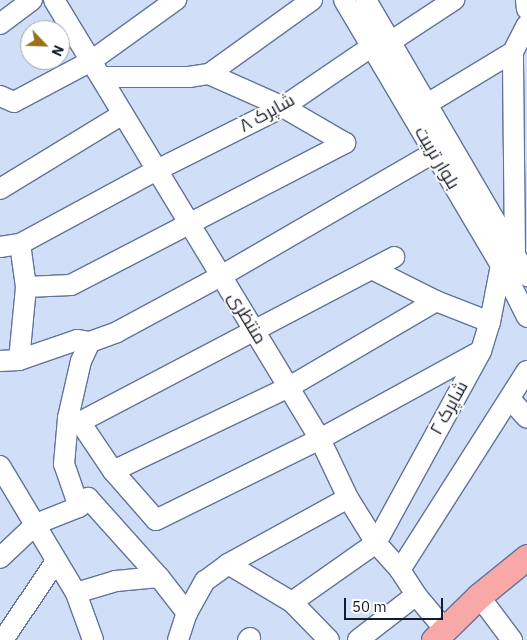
<!DOCTYPE html>
<html>
<head>
<meta charset="utf-8">
<style>
  body { margin:0 }
  #map { position:relative; width:527px; height:640px; overflow:hidden; background:#d1def7; font-family:"IBM Plex Sans",Cairo,sans-serif }
  div>[style] { position:absolute }
  [style*='--x'] { left:calc(var(--x)*1px); top:calc(var(--y)*1px); width:calc(var(--w)*1px); rotate:calc(var(--a)*1deg) }
  .roads { filter:drop-shadow(1px 0 #627499) drop-shadow(-1px 0 #627499) drop-shadow(0 1px #627499) drop-shadow(0 -1px #627499) }
  .minor>* { height:20px; margin:-10px; padding:0 10px; transform-origin:10px; border-radius:10px; background:#fff }
  .major>* { height:25px; margin:-12.5px; padding:0 12.5px; transform-origin:12.5px; border-radius:12.5px; background:#f8a9a7 }
  span { translate:-50% -50%; white-space:nowrap; text-align:center; line-height:1.15; -webkit-text-stroke:4px #fff; paint-order:stroke }
  .street-label { font-size:18px; color:#141c2a }
  .north { position:absolute; left:20px; top:20px; width:50px; height:50px; box-sizing:border-box; background:#fff; border:1px solid #a1a4aa; border-radius:50%; rotate:114deg; font-size:14px; font-weight:700; line-height:20px; text-align:center; color:#141c2a }
  .north::after { content:''; display:block; margin:auto; width:18px; height:22px; background:#97721c; clip-path:polygon(50% 0,100% 100%,50% 72%,0 100%) }
  .scale { position:absolute; left:344px; top:598px; width:99px; height:22px; box-sizing:border-box; border:2px solid #141c2a; border-top:0; padding-left:6px; font-size:15px; line-height:18px; white-space:nowrap; color:#141c2a; -webkit-text-stroke:4px #fff; paint-order:stroke }
</style>
</head>
<body>
<div id="map">
  <div class="roads">
    <div class="minor">
      <i style="--x:54;--y:0;--w:513;--a:58.79"></i>
      <i style="--x:320;--y:439;--w:65;--a:64.6"></i>
      <i style="--x:348;--y:498;--w:53;--a:58.1"></i>
      <i style="--x:376;--y:543;--w:36;--a:48"></i>
      <i style="--x:400;--y:570;--w:30;--a:57"></i>
      <i style="--x:416;--y:595;--w:47;--a:50.2"></i>
      <i style="--x:344;--y:0;--w:308;--a:59.4"></i>
      <i style="--x:501;--y:265;--w:58;--a:63.4"></i>
      <i style="--x:366;--y:0;--w:320;--a:59.7"></i>
      <i style="--x:526;--y:0;--w:9;--a:84"></i>
      <i style="--x:0;--y:24;--w:40;--a:-37"></i>
      <i style="--x:390;--y:42;--w:77;--a:-33.3"></i>
      <i style="--x:209;--y:74;--w:81;--a:24"></i>
      <i style="--x:283;--y:107;--w:72;--a:30.1"></i>
      <i style="--x:101;--y:77;--w:88;--a:0"></i>
      <i style="--x:189;--y:77;--w:20;--a:-9"></i>
      <i style="--x:209;--y:74;--w:127;--a:-35.7"></i>
      <i style="--x:0;--y:96;--w:15;--a:23"></i>
      <i style="--x:14;--y:102;--w:87;--a:-28"></i>
      <i style="--x:91;--y:61;--w:105;--a:-35.7"></i>
      <i style="--x:427;--y:104;--w:100;--a:-31.2"></i>
      <i style="--x:0;--y:189;--w:144;--a:-31.4"></i>
      <i style="--x:0;--y:247;--w:20;--a:-9"></i>
      <i style="--x:20;--y:244;--w:156;--a:-28.4"></i>
      <i style="--x:157;--y:170;--w:141;--a:-26.6"></i>
      <i style="--x:283;--y:107;--w:107;--a:-34.3"></i>
      <i style="--x:515;--y:254;--w:202;--a:-90.6"></i>
      <i style="--x:513;--y:52;--w:30;--a:-63"></i>
      <i style="--x:372;--y:269;--w:72;--a:26.6"></i>
      <i style="--x:436;--y:301;--w:58;--a:21.3"></i>
      <i style="--x:26;--y:287;--w:45;--a:-2.5"></i>
      <i style="--x:71;--y:285;--w:309;--a:-27.4"></i>
      <i style="--x:90;--y:342;--w:29;--a:-20"></i>
      <i style="--x:117;--y:332;--w:118;--a:-28.3"></i>
      <i style="--x:221;--y:276;--w:245;--a:-30.1"></i>
      <i style="--x:19;--y:360;--w:73;--a:-84.5"></i>
      <i style="--x:26;--y:287;--w:43;--a:-97.9"></i>
      <i style="--x:0;--y:361;--w:19;--a:-3"></i>
      <i style="--x:19;--y:360;--w:61;--a:-19"></i>
      <i style="--x:77;--y:340;--w:13;--a:9"></i>
      <i style="--x:510;--y:399;--w:25;--a:48"></i>
      <i style="--x:68;--y:418;--w:13;--a:18"></i>
      <i style="--x:80;--y:422;--w:355;--a:-27.7"></i>
      <i style="--x:80;--y:422;--w:59;--a:56"></i>
      <i style="--x:113;--y:471;--w:65;--a:48.7"></i>
      <i style="--x:156;--y:520;--w:183;--a:-26.3"></i>
      <i style="--x:320;--y:439;--w:183;--a:-28.7"></i>
      <i style="--x:0;--y:466;--w:148;--a:59.1"></i>
      <i style="--x:76;--y:593;--w:50;--a:70.1"></i>
      <i style="--x:113;--y:471;--w:195;--a:-25.5"></i>
      <i style="--x:289;--y:387;--w:170;--a:-30.3"></i>
      <i style="--x:79;--y:507;--w:46;--a:-109.2"></i>
      <i style="--x:64;--y:464;--w:46;--a:-85"></i>
      <i style="--x:68;--y:418;--w:58;--a:-77.2"></i>
      <i style="--x:81;--y:361;--w:21;--a:-65"></i>
      <i style="--x:0;--y:558;--w:50;--a:-43.4"></i>
      <i style="--x:36;--y:524;--w:46;--a:-21.6"></i>
      <i style="--x:79;--y:507;--w:13;--a:-45"></i>
      <i style="--x:88;--y:498;--w:106;--a:48.1"></i>
      <i style="--x:159;--y:577;--w:46;--a:52.1"></i>
      <i style="--x:228;--y:564;--w:74;--a:30.7"></i>
      <i style="--x:292;--y:602;--w:53;--a:45.8"></i>
      <i style="--x:400;--y:570;--w:236;--a:-57.5"></i>
      <i style="--x:76;--y:593;--w:42;--a:-16.7"></i>
      <i style="--x:116;--y:581;--w:43;--a:-5.3"></i>
      <i style="--x:479;--y:596;--w:55;--a:53.1"></i>
      <i style="--x:292;--y:602;--w:103;--a:-35.1"></i>
      <i style="--x:376;--y:543;--w:219;--a:-61.3"></i>
      <i style="--x:481;--y:351;--w:30;--a:-73"></i>
      <i style="--x:490;--y:322;--w:58;--a:-79.1"></i>
      <i style="--x:3;--y:640;--w:95;--a:-56.1"></i>
      <i style="--x:178;--y:640;--w:28;--a:-72"></i>
      <i style="--x:187;--y:613;--w:37;--a:-61"></i>
      <i style="--x:205;--y:581;--w:29;--a:-36"></i>
      <i style="--x:228;--y:564;--w:137;--a:-28.8"></i>
      <i style="--x:248;--y:640;--w:3;--a:-45"></i>
      <i style="--x:358;--y:640;--w:73;--a:-37.8"></i>
    </div>
    <div class="major">
      <i style="--x:434;--y:640;--w:63;--a:-44.4"></i>
      <i style="--x:479;--y:596;--w:62;--a:-39.1"></i>
    </div>
  </div>
  <div class="street-label">
    <span style="left:267px;top:113px;rotate:-29deg">شاپرک ۸</span>
    <span style="left:437px;top:158px;rotate:59deg">بلوار تربیت</span>
    <span style="left:247px;top:318px;rotate:59deg">منتظری</span>
    <span style="left:449px;top:408px;rotate:-61deg">شاپرک ۲</span>
  </div>
  <div class="north">N</div>
  <div class="scale">50 m</div>
</div>
</body>
</html>
